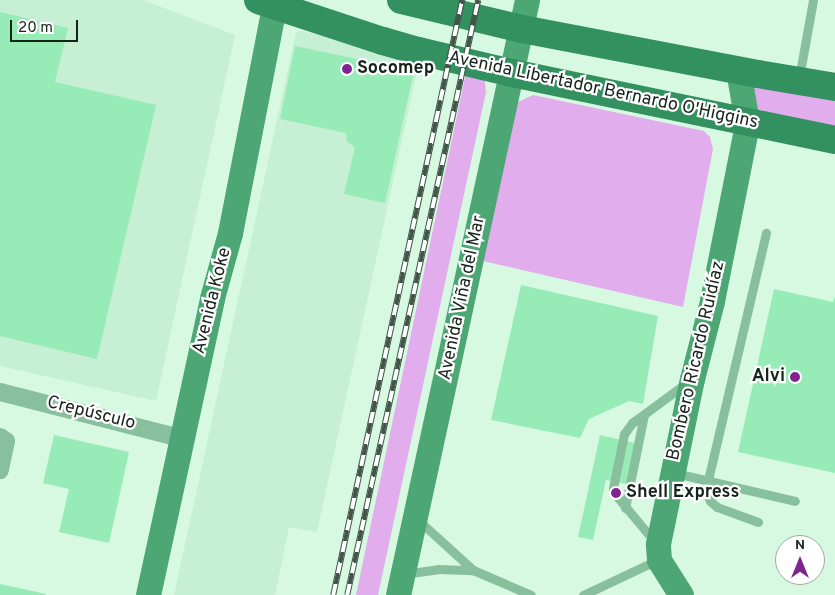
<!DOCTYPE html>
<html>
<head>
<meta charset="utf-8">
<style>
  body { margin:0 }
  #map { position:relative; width:835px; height:595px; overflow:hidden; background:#d7f9e2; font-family:Overpass,sans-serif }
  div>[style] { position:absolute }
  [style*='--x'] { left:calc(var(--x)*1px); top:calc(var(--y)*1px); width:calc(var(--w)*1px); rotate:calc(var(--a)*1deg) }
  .built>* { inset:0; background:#c6efd4 }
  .green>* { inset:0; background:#e2adec }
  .building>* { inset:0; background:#96ebb7 }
  .lane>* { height:9px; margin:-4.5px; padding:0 4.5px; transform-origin:4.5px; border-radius:4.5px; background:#88bf9c }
  .street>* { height:18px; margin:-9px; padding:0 9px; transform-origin:9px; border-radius:9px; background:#88bf9c }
  .secondary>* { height:25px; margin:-12.5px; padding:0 12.5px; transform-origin:12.5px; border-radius:12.5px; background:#4ca774 }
  .primary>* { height:28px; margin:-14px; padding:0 14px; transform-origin:14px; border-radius:14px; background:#33905f }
  .rail>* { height:5.5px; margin-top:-2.75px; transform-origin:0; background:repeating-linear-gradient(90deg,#fff 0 11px,#435549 0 22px); box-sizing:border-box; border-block:1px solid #435549 }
  .dots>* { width:14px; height:14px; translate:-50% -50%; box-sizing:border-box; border:2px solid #fff; border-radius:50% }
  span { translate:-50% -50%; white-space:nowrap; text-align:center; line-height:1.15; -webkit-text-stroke:4.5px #fff; paint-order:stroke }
  .poi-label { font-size:18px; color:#17241c; font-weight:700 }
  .left { translate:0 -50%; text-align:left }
  .right { translate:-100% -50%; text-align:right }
  .street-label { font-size:18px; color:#17241c }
  .north { position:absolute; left:775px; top:535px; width:50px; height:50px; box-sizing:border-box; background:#fff; border:1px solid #a2a7a4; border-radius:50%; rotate:0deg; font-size:14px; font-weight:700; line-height:20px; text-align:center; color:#17241c }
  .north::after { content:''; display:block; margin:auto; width:18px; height:22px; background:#7f2490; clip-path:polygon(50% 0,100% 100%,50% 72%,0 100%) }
  .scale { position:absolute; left:10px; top:20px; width:68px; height:22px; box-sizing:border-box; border:2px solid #17241c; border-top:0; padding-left:6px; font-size:15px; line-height:18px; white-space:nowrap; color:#17241c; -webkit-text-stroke:4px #fff; paint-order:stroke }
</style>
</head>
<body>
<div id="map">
  <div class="built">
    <i style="clip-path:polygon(0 0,143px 0,235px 35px,156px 401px,0 366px)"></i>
    <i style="clip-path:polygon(302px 31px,420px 57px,317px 532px,289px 527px,275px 595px,174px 595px,295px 37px,296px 32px)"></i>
  </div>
  <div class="green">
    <i style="clip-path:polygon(467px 68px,484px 75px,486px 92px,378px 595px,356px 595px)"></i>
    <i style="clip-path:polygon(746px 83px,835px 98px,835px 126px,748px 108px)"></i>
    <i style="clip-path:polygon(533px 95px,704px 131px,710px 137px,713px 149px,683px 307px,483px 261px,516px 103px)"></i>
  </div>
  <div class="building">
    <i style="clip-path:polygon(0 12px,68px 28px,55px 82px,156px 105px,97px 359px,0 336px)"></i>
    <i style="clip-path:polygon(295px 46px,414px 71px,385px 203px,344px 194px,355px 147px,347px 142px,346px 133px,280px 119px)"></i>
    <i style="clip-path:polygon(521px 285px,658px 316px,643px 404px,629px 401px,589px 419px,580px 438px,491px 420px)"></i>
    <i style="clip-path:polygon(774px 289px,833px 302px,835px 296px,835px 473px,738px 452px)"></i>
    <i style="clip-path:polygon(54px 435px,129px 452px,109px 543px,59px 532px,69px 489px,43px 483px)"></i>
    <i style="clip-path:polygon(600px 435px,635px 443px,627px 484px,606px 480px,593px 540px,578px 537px)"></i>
    <i style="clip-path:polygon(0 584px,46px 594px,46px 595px,0 595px)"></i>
  </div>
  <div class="lane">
    <i style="--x:799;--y:78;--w:79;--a:-79.8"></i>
    <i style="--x:675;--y:473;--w:123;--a:13.1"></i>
    <i style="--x:625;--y:508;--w:95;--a:-78.5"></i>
    <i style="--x:417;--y:519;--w:76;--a:42.3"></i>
    <i style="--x:758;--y:522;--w:44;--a:-159.9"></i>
    <i style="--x:717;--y:507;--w:9;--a:-139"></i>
    <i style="--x:710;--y:501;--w:7;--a:-117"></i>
    <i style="--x:707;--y:495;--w:15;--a:-86"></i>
    <i style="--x:708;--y:480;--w:254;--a:-76.8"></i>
    <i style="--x:654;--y:541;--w:61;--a:-129.7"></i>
    <i style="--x:615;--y:494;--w:6;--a:-108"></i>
    <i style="--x:613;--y:488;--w:55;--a:-78.5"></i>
    <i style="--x:624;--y:434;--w:14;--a:-54"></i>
    <i style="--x:632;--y:423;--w:66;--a:-36.3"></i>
    <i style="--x:404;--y:574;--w:34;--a:-8"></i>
    <i style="--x:438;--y:569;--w:35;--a:2"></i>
    <i style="--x:473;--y:570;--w:63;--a:23.3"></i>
    <i style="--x:583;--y:595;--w:82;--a:-25.3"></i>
  </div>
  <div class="street">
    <i style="--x:0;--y:392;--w:187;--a:14.3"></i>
    <i style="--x:0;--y:437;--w:7;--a:34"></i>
    <i style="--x:6;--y:441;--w:30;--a:102"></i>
  </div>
  <div class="secondary">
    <i style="--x:148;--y:595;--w:304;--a:-77.8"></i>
    <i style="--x:212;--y:298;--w:67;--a:-74.5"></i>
    <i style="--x:230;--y:233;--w:231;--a:-79"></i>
    <i style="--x:398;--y:595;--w:609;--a:-77.77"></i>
    <i style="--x:681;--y:595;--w:41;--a:-122.2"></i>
    <i style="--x:659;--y:560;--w:16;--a:-94"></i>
    <i style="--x:658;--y:544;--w:168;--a:-78.4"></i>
    <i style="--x:692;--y:379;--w:81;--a:-75.6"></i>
    <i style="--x:712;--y:301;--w:174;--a:-78.8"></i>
    <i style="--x:746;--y:130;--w:8;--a:-83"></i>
    <i style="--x:747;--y:122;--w:53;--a:-99.8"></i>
  </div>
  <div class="primary">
    <i style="--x:258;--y:0;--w:132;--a:18.2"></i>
    <i style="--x:383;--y:41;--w:37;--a:16"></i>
    <i style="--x:419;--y:51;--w:96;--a:13.3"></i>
    <i style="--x:512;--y:73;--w:330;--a:11.7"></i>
    <i style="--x:401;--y:0;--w:124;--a:13.5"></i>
    <i style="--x:522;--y:29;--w:240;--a:10.8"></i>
    <i style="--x:758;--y:74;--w:78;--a:9.6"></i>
  </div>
  <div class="rail">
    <i style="--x:333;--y:595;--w:609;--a:-77.77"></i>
    <i style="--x:347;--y:595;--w:609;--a:-77.58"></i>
  </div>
  <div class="dots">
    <i style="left:347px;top:69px;background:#7f2490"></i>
    <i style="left:795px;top:377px;background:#7f2490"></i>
    <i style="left:616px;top:493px;background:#7f2490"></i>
  </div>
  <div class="poi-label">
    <span class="left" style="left:357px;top:69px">Socomep</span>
    <span class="right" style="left:785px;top:377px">Alvi</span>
    <span class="left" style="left:626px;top:493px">Shell Express</span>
  </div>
  <div class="street-label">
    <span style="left:603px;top:91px;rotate:12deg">Avenida Libertador Bernardo O'Higgins</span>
    <span style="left:463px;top:298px;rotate:-78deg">Avenida Viña del Mar</span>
    <span style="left:213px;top:301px;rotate:-76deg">Avenida Koke</span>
    <span style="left:697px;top:361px;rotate:-77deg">Bombero Ricardo Ruidíaz</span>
    <span style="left:91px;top:414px;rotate:14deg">Crepúsculo</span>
  </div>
  <div class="north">N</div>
  <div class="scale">20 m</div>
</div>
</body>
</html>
